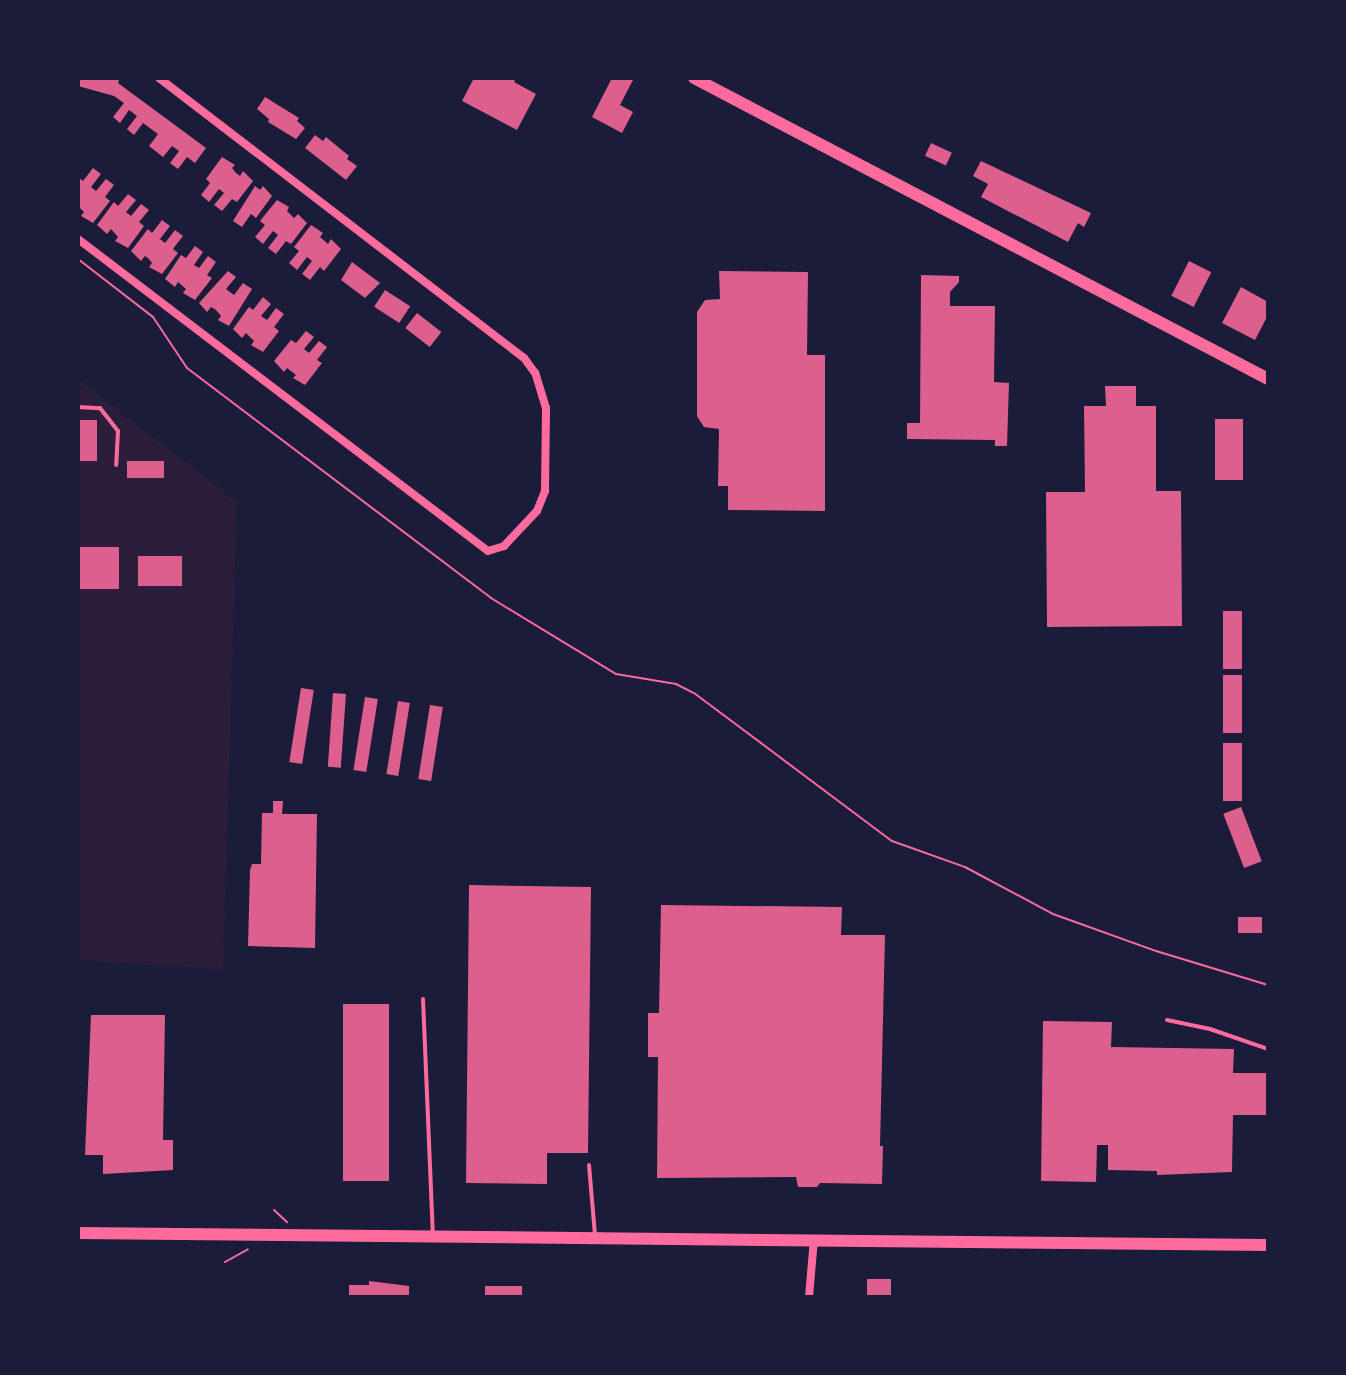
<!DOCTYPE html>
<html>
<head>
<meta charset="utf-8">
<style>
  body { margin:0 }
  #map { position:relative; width:1346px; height:1375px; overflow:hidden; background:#1b1b3a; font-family:Georgia,serif }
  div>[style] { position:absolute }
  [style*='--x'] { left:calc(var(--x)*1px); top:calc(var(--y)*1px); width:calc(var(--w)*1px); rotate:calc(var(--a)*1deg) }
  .green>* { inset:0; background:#2a1e3b }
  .building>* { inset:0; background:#dd5f8e; transform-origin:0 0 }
  .path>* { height:2px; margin:-1px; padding:0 1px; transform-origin:1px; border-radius:1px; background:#ff6b9d }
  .service>* { height:4px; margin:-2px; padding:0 2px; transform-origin:2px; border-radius:2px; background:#ff6b9d }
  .minor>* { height:8px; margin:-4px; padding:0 4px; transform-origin:4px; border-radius:4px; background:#ff6b9d }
  .secondary>* { height:12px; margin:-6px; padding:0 6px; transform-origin:6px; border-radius:6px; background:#ff6b9d }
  span { translate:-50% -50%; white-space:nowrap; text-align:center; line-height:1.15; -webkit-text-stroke:6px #1b1b3a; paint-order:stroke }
  .frame { position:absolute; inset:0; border:80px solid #1b1b3a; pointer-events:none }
</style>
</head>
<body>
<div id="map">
  <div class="green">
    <i style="clip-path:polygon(78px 379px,237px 502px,223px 970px,78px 960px)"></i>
  </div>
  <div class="building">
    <i style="clip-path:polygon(78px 78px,120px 78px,118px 83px,206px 148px,195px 163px,187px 157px,178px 169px,170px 163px,179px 151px,172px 146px,163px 157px,149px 146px,158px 134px,143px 123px,134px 135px,127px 129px,137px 116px,129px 110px,120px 123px,113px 117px,124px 103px,114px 96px,78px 86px)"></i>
    <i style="clip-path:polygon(474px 78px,516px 78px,514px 82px,536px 94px,517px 130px,462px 101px)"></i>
    <i style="clip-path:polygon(612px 78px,634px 78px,620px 105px,633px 112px,622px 133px,592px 117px)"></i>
    <i style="clip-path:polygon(265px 97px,299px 118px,297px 121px,305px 128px,296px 139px,268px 122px,269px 119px,257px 109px)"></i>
    <i style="clip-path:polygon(315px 135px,323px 141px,326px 137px,349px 156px,347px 159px,357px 166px,346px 180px,305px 148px)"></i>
    <i style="left:931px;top:143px;width:23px;height:14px;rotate:25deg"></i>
    <i style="clip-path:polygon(222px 157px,235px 165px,232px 168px,236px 173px,240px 176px,243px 171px,253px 181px,237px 202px,232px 199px,222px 211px,214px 205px,224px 193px,219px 189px,209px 202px,201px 195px,210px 183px,206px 179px)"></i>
    <i style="clip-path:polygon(981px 161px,1091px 213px,1084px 227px,1078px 223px,1068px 242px,981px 197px,988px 184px,973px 176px)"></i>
    <i style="clip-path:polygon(93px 168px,101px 174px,91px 187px,96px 191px,106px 179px,114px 185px,105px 197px,110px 201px,93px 223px,81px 216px,84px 212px,78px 206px,78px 177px,83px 181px)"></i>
    <i style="clip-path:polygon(255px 186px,260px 190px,263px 186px,272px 196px,256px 218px,251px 214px,242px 227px,233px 221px)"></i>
    <i style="clip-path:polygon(128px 194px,136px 200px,126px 212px,131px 216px,141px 204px,149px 210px,139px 222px,144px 226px,128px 248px,115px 241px,118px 237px,111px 229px,107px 234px,97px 225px,114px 202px,118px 206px)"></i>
    <i style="clip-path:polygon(277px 200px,289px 207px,287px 211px,294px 218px,298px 214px,307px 223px,291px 244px,286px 241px,276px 254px,268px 248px,278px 235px,273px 231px,263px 244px,255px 237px,265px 225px,260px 221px)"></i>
    <i style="clip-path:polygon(162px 220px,170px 226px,160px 239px,165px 243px,175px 230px,183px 236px,173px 249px,178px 253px,162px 274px,149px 267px,152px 263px,148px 258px,145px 256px,141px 261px,131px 251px,148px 229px,152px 233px)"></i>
    <i style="clip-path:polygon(311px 225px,323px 233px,320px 237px,328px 244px,331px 239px,341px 249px,324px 271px,320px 267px,310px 280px,302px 274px,312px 261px,307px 257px,297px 270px,289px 263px,299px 251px,294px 247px)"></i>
    <i style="clip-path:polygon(195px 246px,203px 252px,194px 265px,199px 268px,208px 256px,216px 262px,207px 275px,212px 278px,195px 300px,183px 293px,186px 289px,178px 282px,175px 287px,165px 279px,181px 255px,186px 258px)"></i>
    <i style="left:1189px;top:261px;width:25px;height:39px;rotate:27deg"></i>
    <i style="clip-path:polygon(352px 262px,380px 283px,365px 298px,341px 280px)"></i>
    <i style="clip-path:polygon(228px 271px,236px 277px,226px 289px,234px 295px,243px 283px,252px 289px,229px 326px,218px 320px,221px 316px,216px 310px,211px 307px,207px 312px,199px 303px)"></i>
    <i style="clip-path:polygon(719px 271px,808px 272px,807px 355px,825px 355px,825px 511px,728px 510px,728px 486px,718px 486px,719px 429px,704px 427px,697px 416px,697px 312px,705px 300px,720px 299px)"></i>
    <i style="clip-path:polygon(921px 275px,959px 276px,959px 282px,950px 292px,950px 306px,995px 306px,994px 382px,1009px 383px,1007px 446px,995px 446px,995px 440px,907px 439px,907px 423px,920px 423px)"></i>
    <i style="clip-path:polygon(1241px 287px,1268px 302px,1268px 315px,1255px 340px,1222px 323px)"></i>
    <i style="left:385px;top:290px;width:30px;height:20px;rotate:33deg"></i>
    <i style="clip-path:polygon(263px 297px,271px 304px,261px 316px,267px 320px,276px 308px,284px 314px,274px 327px,279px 331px,263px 352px,251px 345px,254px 341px,246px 333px,242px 338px,233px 329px,249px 307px,253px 310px)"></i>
    <i style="left:417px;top:313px;width:31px;height:19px;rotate:38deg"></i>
    <i style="clip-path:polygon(306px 331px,314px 337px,304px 349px,309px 353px,319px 341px,327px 347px,317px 360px,322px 363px,305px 385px,293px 378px,296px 375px,287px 368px,284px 372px,274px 361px,291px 340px,296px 343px)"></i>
    <i style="clip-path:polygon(1105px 386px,1136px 386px,1136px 406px,1156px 406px,1156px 491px,1181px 491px,1182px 626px,1047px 627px,1046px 492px,1085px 492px,1084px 406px,1106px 406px)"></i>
    <i style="left:1243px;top:419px;width:61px;height:28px;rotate:90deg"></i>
    <i style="left:78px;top:420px;width:19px;height:41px"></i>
    <i style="left:164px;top:461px;width:17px;height:37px;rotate:90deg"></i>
    <i style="left:78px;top:547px;width:41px;height:42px"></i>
    <i style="left:138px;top:556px;width:44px;height:30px"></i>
    <i style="left:1223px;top:611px;width:19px;height:58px"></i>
    <i style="left:1223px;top:675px;width:19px;height:58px"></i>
    <i style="left:301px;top:688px;width:13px;height:75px;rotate:9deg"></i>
    <i style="left:333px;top:693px;width:13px;height:74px;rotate:4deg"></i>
    <i style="left:365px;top:697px;width:13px;height:74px;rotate:9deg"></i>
    <i style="left:398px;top:701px;width:12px;height:74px;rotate:9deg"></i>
    <i style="left:430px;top:705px;width:13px;height:75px;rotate:9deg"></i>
    <i style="left:1223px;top:743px;width:19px;height:58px"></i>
    <i style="clip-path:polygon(273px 801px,283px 801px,282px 814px,317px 814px,315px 948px,248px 946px,250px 870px,252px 864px,261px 864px,262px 813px,273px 813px)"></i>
    <i style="left:1241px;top:807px;width:58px;height:19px;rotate:69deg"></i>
    <i style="clip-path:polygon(469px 885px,591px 887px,588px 1153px,547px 1153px,547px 1184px,466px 1183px)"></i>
    <i style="clip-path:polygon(661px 905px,842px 907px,841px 935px,885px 935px,880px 1146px,883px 1146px,882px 1184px,820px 1183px,817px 1187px,798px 1187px,796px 1177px,657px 1178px,658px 1057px,648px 1057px,648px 1013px,659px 1013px)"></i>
    <i style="left:1238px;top:917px;width:24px;height:16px"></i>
    <i style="left:343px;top:1004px;width:46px;height:177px"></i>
    <i style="clip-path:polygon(91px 1015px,165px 1015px,163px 1140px,173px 1140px,173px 1170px,103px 1174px,103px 1155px,85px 1155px)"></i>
    <i style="clip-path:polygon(1043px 1021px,1112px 1022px,1111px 1047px,1234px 1049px,1233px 1073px,1268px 1073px,1268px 1115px,1233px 1115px,1232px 1172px,1157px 1175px,1157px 1171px,1108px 1170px,1108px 1145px,1097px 1145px,1096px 1182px,1041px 1181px)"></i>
    <i style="left:867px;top:1279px;width:24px;height:18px"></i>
    <i style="clip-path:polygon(369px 1281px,409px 1286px,409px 1297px,349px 1297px,349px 1285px,369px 1285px)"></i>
    <i style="left:485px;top:1286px;width:37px;height:11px"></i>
  </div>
  <div class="path">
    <i style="--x:78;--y:259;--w:95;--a:37.7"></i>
    <i style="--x:153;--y:317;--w:61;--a:56.3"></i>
    <i style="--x:187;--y:368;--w:381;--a:37.1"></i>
    <i style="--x:491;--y:598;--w:146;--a:31.3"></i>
    <i style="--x:616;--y:674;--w:61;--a:9.5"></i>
    <i style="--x:676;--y:684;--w:20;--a:27"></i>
    <i style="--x:694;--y:693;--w:247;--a:36.8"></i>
    <i style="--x:892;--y:841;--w:77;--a:19.6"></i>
    <i style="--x:965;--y:867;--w:100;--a:28.1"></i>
    <i style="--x:1053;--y:914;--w:109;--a:19.8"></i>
    <i style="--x:1156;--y:951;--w:117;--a:16.9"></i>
    <i style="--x:274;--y:1210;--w:18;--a:43"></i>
    <i style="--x:225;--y:1262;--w:26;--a:-29"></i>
  </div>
  <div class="service">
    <i style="--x:78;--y:407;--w:22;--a:3"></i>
    <i style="--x:100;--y:408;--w:29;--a:52"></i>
    <i style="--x:118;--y:431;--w:34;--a:93"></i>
    <i style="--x:423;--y:999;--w:235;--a:87.6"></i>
    <i style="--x:1167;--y:1020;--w:44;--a:11.8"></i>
    <i style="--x:1210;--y:1029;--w:61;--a:19"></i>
    <i style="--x:589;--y:1165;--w:70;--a:85.1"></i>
  </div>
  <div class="minor">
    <i style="--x:78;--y:239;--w:515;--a:37.27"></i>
    <i style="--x:488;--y:551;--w:17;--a:-17"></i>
    <i style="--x:504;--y:546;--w:48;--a:-46.7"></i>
    <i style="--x:537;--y:511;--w:22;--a:-68"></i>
    <i style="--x:545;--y:491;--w:83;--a:-89.3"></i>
    <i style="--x:546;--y:408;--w:37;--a:-107"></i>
    <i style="--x:535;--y:373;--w:19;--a:-126"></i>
    <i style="--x:524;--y:358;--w:460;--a:-142.5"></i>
    <i style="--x:809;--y:1297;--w:58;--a:-85.1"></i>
  </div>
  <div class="secondary">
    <i style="--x:694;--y:78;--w:648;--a:27.67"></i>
    <i style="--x:78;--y:1233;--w:1190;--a:0.58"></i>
  </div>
  <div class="frame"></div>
</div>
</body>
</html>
